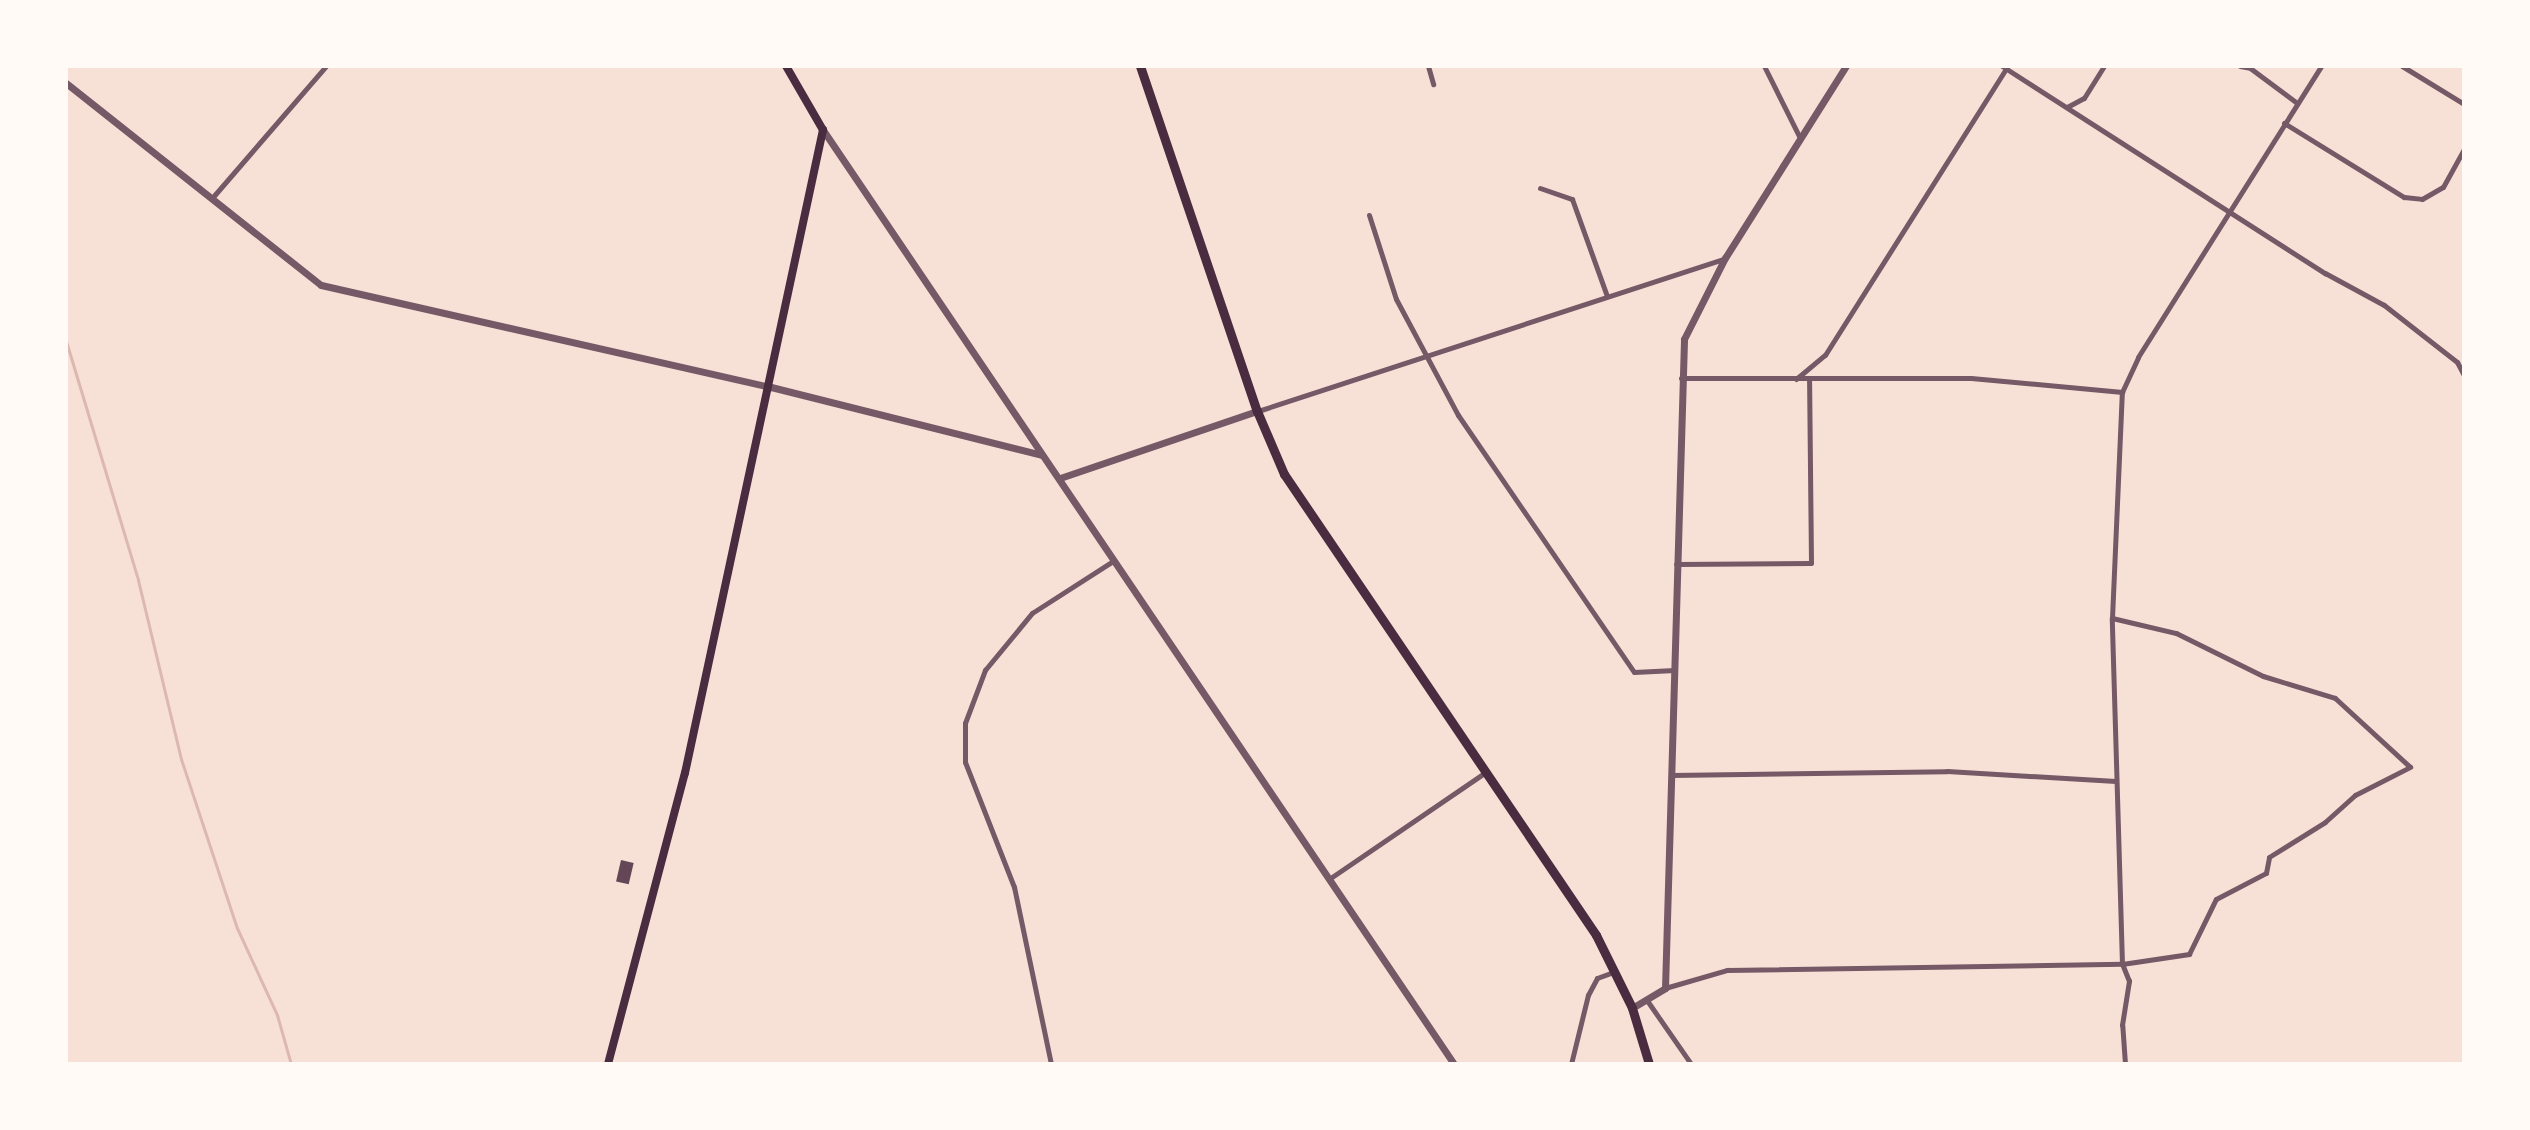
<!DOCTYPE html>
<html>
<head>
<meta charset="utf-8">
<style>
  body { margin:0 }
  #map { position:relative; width:2530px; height:1130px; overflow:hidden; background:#f7e1d7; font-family:Jost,sans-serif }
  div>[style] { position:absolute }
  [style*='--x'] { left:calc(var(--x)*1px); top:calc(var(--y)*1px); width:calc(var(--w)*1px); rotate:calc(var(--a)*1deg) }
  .stream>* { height:3px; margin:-1.5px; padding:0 1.5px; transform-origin:1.5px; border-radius:1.5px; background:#dcb8b0 }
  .building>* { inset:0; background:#644757; transform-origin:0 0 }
  .minor>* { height:5px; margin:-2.5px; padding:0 2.5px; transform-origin:2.5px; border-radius:2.5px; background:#755966 }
  .tertiary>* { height:7px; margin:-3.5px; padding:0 3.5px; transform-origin:3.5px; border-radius:3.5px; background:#755966 }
  .secondary>* { height:8px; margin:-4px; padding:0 4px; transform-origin:4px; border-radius:4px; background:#4a2c40 }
  .primary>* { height:9px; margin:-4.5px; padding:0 4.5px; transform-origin:4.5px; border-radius:4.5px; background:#4a2c40 }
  span { translate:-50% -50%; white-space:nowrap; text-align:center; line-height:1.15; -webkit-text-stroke:6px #fffaf5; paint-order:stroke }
  .frame { position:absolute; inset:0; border:68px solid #fffaf5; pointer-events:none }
</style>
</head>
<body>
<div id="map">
  <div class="stream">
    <i style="--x:66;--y:341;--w:250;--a:73.2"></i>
    <i style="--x:138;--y:580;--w:184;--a:76.5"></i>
    <i style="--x:181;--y:759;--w:178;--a:71.7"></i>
    <i style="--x:237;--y:928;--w:96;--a:65.3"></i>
    <i style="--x:277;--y:1015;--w:51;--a:74.1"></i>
  </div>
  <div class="building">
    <i style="left:621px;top:860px;width:13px;height:22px;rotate:13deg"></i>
  </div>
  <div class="minor">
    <i style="--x:1428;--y:66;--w:19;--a:74"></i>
    <i style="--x:1764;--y:66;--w:80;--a:63.4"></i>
    <i style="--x:2002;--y:66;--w:384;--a:32.7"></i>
    <i style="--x:2325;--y:273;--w:67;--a:28.5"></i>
    <i style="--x:2384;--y:305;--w:93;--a:38"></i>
    <i style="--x:2457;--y:362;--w:15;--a:62"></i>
    <i style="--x:2240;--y:66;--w:10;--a:11"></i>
    <i style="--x:2250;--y:68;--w:59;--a:36.7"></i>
    <i style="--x:2402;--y:66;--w:73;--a:31.5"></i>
    <i style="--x:2067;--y:107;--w:19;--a:-28"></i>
    <i style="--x:2084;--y:98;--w:38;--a:-58"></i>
    <i style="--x:2284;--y:123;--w:141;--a:31.7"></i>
    <i style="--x:2404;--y:197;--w:18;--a:6"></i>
    <i style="--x:2422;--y:199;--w:24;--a:-30"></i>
    <i style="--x:2443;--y:187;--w:43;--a:-61.1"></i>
    <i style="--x:1540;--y:188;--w:34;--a:19"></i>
    <i style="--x:1572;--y:199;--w:103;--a:70.2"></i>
    <i style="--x:212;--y:198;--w:174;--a:-49.2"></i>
    <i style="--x:1369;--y:215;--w:88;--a:72.2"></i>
    <i style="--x:1396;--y:299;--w:132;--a:61.9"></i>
    <i style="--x:1458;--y:415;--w:311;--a:55.6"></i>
    <i style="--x:1634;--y:672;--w:41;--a:-2.8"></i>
    <i style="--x:1681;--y:378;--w:290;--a:0"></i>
    <i style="--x:1971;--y:378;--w:152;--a:5.3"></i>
    <i style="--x:1796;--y:379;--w:38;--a:-40"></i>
    <i style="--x:1825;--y:355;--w:341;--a:-57.7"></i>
    <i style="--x:1258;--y:411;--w:490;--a:-18.1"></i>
    <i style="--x:1676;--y:564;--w:135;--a:-0.4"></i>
    <i style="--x:1811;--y:563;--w:184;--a:-90.6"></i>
    <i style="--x:2112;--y:618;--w:66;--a:13.2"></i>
    <i style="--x:2176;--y:633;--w:97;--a:26.3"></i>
    <i style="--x:2263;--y:676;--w:75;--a:17"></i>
    <i style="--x:2335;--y:698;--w:100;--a:42.6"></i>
    <i style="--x:1671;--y:775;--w:276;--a:-0.8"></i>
    <i style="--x:1947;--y:771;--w:169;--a:3.4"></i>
    <i style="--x:1329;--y:879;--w:190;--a:-34.3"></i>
    <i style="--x:1665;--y:988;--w:65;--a:-16.2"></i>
    <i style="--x:1727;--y:970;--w:395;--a:-0.9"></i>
    <i style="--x:2122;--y:964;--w:68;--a:-8.5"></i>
    <i style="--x:2189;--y:954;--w:61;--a:-63.9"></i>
    <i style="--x:2216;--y:899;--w:56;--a:-27.5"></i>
    <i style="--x:2266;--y:873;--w:16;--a:-79"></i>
    <i style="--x:2269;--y:857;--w:66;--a:-32"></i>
    <i style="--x:2325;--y:822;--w:40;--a:-42"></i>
    <i style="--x:2355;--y:795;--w:62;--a:-27"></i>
    <i style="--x:1646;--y:999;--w:79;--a:55.3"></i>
    <i style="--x:1051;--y:1064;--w:181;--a:-101.8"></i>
    <i style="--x:1014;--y:887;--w:134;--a:-111.4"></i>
    <i style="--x:965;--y:762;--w:39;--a:-90"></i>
    <i style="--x:965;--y:723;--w:57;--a:-69.3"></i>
    <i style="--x:985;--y:670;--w:74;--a:-50.5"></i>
    <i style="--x:1032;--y:613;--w:96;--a:-32.7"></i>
    <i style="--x:1571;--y:1064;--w:71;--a:-76.2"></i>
    <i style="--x:1588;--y:995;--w:19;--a:-62"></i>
    <i style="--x:1597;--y:978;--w:20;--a:-20"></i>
    <i style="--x:2125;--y:1064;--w:39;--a:-94"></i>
    <i style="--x:2122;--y:1025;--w:45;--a:-81"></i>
    <i style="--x:2129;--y:981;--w:18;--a:-112"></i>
    <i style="--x:2122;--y:964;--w:346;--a:-91.7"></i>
    <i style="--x:2112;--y:618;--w:226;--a:-87.5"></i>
    <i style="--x:2122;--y:392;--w:38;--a:-65"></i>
    <i style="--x:2138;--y:357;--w:344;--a:-57.8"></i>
  </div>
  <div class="tertiary">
    <i style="--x:66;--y:83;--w:325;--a:38.4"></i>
    <i style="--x:321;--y:285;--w:461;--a:12.8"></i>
    <i style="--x:771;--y:387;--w:278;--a:14.1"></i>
    <i style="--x:823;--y:130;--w:1127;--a:55.96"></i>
    <i style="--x:1060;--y:478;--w:208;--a:-18.8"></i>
    <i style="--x:1632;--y:1008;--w:39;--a:-31"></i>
    <i style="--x:1665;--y:988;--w:649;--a:-88.32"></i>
    <i style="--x:1684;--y:339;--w:91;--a:-63.2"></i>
    <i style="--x:1725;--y:258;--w:227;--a:-57.8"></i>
  </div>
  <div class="secondary">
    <i style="--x:608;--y:1064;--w:301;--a:-75.2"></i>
    <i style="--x:685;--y:773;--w:658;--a:-77.89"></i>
    <i style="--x:823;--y:130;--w:74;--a:-120"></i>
  </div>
  <div class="primary">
    <i style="--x:1140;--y:66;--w:364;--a:71.3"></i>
    <i style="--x:1257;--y:411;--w:69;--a:66.8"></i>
    <i style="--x:1284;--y:474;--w:557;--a:55.91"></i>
    <i style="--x:1596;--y:935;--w:81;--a:63.7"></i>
    <i style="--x:1632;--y:1008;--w:59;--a:73.1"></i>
  </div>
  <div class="frame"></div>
</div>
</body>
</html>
